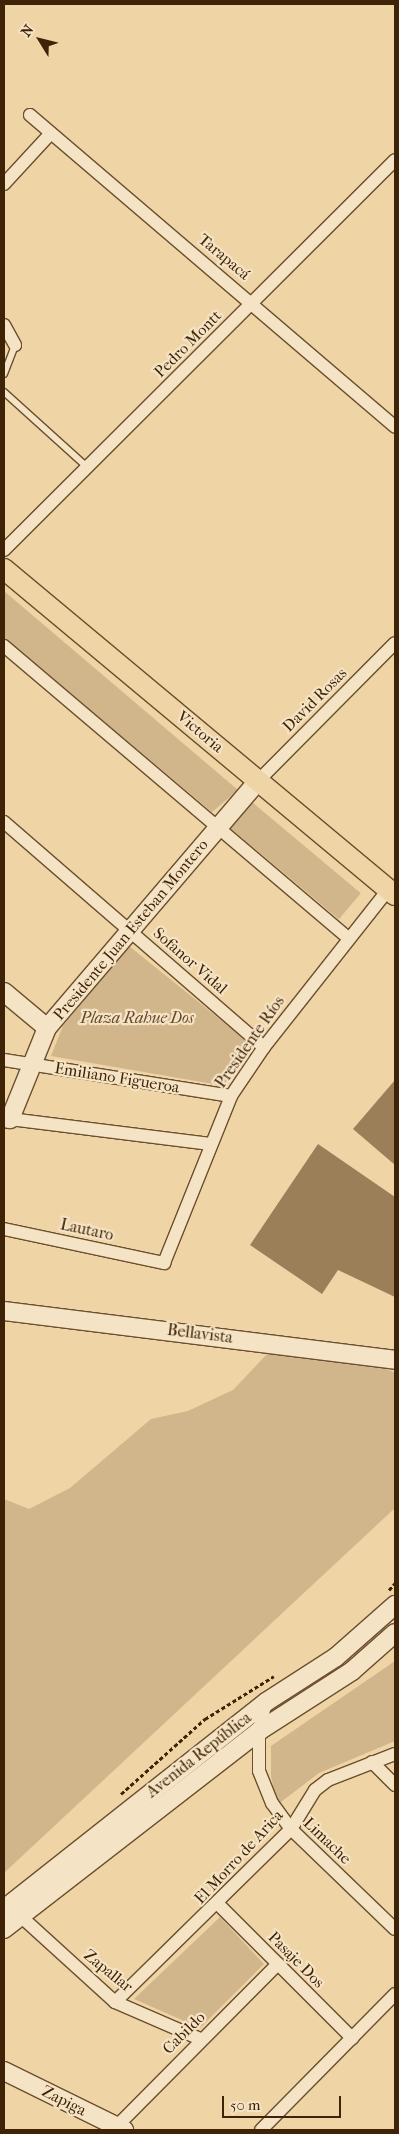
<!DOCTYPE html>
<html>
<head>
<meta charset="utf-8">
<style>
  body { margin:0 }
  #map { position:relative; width:399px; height:2134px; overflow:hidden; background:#efd4a6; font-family:"IM FELL French Canon",serif }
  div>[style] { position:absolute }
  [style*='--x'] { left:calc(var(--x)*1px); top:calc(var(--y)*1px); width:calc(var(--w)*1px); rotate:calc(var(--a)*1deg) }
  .green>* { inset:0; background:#d1b68b; transform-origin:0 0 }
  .building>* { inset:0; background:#9b7f59 }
  .path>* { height:3px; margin-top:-1.5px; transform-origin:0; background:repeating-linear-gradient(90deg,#3f2306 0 4px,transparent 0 6.5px) }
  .roads { filter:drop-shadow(1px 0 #6b4f2e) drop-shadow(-1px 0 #6b4f2e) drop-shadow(0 1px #6b4f2e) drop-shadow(0 -1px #6b4f2e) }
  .lane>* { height:6px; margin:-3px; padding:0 3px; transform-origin:3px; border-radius:3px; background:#f5e3c5 }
  .street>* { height:12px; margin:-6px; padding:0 6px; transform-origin:6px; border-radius:6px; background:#f5e3c5 }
  .secondary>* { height:18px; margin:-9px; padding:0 9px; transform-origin:9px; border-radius:9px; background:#f5e3c5 }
  .primary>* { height:20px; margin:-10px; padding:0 10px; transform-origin:10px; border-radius:10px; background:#efd4a6 }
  span { translate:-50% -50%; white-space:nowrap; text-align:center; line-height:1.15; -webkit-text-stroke:4.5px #f5e3c5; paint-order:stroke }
  .street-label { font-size:16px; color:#3f2306 }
  .park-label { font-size:16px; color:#644827; font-style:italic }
  .frame { position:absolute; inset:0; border:5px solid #3f2306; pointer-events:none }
  .north { position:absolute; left:15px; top:15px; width:50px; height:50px; -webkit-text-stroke:4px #f5e3c5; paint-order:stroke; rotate:306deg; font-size:14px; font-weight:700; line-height:20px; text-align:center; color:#3f2306 }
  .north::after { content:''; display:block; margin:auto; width:18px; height:22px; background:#3f2306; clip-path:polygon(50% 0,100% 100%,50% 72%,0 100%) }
  .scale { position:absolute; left:222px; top:2096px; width:119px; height:22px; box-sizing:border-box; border:2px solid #3f2306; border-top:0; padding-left:6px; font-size:15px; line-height:18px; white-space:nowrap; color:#3f2306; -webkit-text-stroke:4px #f5e3c5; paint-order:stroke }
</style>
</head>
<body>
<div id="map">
  <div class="green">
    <i style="clip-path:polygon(4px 591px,238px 790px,212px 812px,4px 638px)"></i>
    <i style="left:252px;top:802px;width:142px;height:34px;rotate:40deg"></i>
    <i style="clip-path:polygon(129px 946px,252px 1045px,225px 1086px,51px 1056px,63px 1026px)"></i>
    <i style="clip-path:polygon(269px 1352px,380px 1365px,395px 1373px,395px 1508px,4px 1873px,4px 1499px,29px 1509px,70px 1488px,151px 1419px,188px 1411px,233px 1390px)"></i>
    <i style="clip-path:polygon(395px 1661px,395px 1741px,319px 1773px,277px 1805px,271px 1776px,271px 1746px)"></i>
    <i style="clip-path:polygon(220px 1917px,264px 1964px,200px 2028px,134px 1999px)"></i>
  </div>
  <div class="building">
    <i style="clip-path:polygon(395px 1080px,395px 1165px,353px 1129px)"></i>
    <i style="clip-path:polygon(318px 1144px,395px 1197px,395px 1297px,338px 1270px,322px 1294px,250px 1245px)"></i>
  </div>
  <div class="path">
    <i style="--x:389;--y:1590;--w:9;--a:-49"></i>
    <i style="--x:121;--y:1794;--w:113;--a:-41.8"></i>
    <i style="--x:205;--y:1719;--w:81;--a:-31.9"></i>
  </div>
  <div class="roads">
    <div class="lane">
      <i style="--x:4;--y:374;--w:31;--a:-69"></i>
      <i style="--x:4;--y:392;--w:112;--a:42.1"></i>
    </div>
    <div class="street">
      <i style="--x:30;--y:115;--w:480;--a:40.5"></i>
      <i style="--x:4;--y:184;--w:69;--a:-47.3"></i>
      <i style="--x:4;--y:325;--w:23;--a:61"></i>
      <i style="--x:4;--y:550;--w:552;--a:-44.93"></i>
      <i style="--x:4;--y:646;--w:451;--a:40.3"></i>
      <i style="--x:258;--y:781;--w:194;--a:-45.2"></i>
      <i style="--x:4;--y:822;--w:344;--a:40.9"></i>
      <i style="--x:4;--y:1060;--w:230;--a:9"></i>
      <i style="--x:10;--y:1119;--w:202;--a:7.1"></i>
      <i style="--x:4;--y:1229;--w:164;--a:12"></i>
      <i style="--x:164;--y:1263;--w:180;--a:-68.1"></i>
      <i style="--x:231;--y:1096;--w:59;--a:-56"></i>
      <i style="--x:264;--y:1047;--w:200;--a:-51.7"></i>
      <i style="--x:266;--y:1702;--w:30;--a:104"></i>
      <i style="--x:259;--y:1731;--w:40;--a:90"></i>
      <i style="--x:259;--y:1771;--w:35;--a:68"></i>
      <i style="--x:272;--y:1803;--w:32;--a:54"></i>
      <i style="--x:291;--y:1829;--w:144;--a:43.9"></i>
      <i style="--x:372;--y:1762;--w:33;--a:45"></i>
      <i style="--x:218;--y:1904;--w:190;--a:45"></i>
      <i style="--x:15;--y:1911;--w:135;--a:42.3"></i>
      <i style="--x:115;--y:2002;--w:93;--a:23.5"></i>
      <i style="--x:115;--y:2002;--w:247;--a:-44.5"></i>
      <i style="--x:291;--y:1829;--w:46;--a:-58.4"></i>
      <i style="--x:315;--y:1790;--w:16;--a:-38"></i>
      <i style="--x:328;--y:1780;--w:72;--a:-21.2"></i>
      <i style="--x:116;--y:2127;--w:230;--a:-45.2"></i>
      <i style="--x:261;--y:2130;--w:191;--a:-45.4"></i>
    </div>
    <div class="secondary">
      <i style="--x:4;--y:992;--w:56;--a:39.9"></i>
      <i style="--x:4;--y:1118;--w:6;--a:9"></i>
      <i style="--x:10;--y:1119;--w:98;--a:-67.9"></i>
      <i style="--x:47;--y:1028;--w:325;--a:-49.5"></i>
      <i style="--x:4;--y:1311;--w:394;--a:7.1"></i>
      <i style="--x:4;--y:1909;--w:334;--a:-38.3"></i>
      <i style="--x:266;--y:1702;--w:83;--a:-32.7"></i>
      <i style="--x:336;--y:1657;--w:79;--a:-41.4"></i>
      <i style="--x:4;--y:1929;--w:323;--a:-37.8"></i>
      <i style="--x:259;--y:1731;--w:111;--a:-32.8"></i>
      <i style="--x:352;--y:1671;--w:57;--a:-41.5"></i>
      <i style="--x:4;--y:2071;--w:134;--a:26.2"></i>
    </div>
    <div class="primary">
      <i style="--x:4;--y:569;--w:509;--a:39.82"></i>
    </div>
  </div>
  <div class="street-label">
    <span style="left:224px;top:257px;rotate:40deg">Tarapacá</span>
    <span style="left:188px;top:344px;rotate:-45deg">Pedro Montt</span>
    <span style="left:315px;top:700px;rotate:-45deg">David Rosas</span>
    <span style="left:200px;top:732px;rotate:40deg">Victoria</span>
    <span style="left:131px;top:930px;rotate:-50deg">Presidente Juan Esteban Montero</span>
    <span style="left:190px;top:961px;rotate:41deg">Sofanor Vidal</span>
    <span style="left:250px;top:1042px;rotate:-55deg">Presidente Ríos</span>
    <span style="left:117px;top:1078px;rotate:9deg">Emiliano Figueroa</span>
    <span style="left:87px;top:1230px;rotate:12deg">Lautaro</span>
    <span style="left:200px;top:1334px;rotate:7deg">Bellavista</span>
    <span style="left:199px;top:1755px;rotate:-38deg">Avenida República</span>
    <span style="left:327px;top:1841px;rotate:44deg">Limache</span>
    <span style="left:239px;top:1857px;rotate:-47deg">El Morro de Arica</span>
    <span style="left:296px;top:1960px;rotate:45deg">Pasaje Dos</span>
    <span style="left:108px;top:1971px;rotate:39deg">Zapallar</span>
    <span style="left:184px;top:2033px;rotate:-45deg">Cabildo</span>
    <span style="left:64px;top:2101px;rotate:27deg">Zapiga</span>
  </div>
  <div class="park-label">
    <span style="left:137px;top:1018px">Plaza Rahue Dos</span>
  </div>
  <div class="frame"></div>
  <div class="north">N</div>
  <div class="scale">50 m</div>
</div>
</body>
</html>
